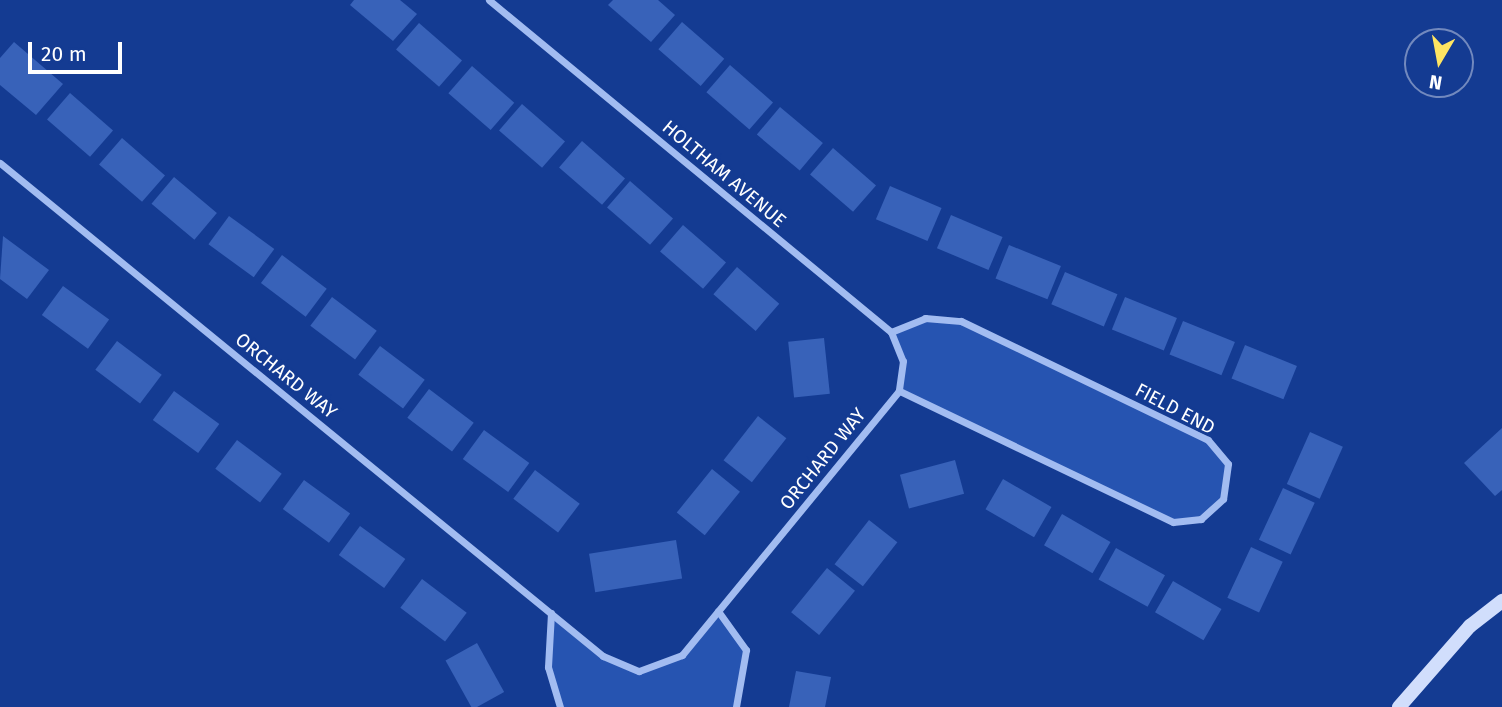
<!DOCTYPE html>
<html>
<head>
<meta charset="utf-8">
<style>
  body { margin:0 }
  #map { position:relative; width:1502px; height:707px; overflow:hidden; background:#143b92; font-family:"Fira Sans",sans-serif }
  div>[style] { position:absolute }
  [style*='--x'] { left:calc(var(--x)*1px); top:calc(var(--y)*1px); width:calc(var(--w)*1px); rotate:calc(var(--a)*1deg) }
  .green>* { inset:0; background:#2654b1 }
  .building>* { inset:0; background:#3862b9; transform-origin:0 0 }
  .minor>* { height:7px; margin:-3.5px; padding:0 3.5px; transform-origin:3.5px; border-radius:3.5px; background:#a2bcf1 }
  .secondary>* { height:14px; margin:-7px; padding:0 7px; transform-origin:7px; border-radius:7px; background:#d1defc }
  span { translate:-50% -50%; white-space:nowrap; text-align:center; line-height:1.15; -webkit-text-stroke:5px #143b92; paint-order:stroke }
  .street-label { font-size:19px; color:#fff }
  .north { position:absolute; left:1404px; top:28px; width:70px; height:70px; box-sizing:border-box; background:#143b92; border:2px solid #7289be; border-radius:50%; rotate:190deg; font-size:19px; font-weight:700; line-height:28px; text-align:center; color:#fff }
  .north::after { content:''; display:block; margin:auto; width:24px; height:32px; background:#ffe562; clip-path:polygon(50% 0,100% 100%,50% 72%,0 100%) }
  .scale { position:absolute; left:28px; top:42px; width:94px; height:32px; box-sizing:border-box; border:4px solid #fff; border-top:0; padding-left:9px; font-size:21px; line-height:24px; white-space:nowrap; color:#fff; -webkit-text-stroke:5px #143b92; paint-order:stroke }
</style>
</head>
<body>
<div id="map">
  <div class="green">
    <i style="clip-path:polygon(925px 318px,961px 321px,1208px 440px,1228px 464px,1223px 499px,1201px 519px,1173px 522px,899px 391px,903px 361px,891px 332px)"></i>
    <i style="clip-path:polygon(718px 611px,746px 650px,736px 707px,560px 707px,548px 667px,551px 613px,603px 655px,638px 671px,682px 655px)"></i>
  </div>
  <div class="building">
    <i style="clip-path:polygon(354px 0,400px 0,417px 14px,393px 41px,350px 5px)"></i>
    <i style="clip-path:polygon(613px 0,658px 0,675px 15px,651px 42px,608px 5px)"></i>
    <i style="left:682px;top:22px;width:56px;height:36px;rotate:41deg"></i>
    <i style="left:419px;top:23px;width:57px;height:35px;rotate:41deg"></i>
    <i style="clip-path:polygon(14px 42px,63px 84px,36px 115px,0 85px,0 58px)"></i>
    <i style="left:730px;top:65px;width:57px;height:36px;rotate:41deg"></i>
    <i style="left:472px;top:66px;width:56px;height:36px;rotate:41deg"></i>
    <i style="left:70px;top:93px;width:57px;height:35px;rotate:41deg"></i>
    <i style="left:522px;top:104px;width:57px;height:35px;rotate:41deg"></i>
    <i style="left:780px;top:107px;width:56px;height:36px;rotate:40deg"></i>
    <i style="left:122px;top:138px;width:57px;height:35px;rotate:41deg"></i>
    <i style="left:582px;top:141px;width:57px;height:35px;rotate:41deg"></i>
    <i style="left:833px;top:148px;width:57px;height:35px;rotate:41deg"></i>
    <i style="left:174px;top:177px;width:56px;height:35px;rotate:40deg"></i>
    <i style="left:630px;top:181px;width:57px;height:35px;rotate:41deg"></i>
    <i style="left:890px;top:186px;width:56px;height:36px;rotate:23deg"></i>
    <i style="left:951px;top:215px;width:56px;height:36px;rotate:23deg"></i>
    <i style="left:229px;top:216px;width:56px;height:35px;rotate:36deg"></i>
    <i style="left:683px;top:225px;width:57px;height:35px;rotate:41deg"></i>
    <i style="clip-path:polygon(3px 236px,49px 270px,27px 299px,0 279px)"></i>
    <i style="left:1009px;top:245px;width:56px;height:36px;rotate:22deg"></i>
    <i style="left:282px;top:255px;width:56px;height:35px;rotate:37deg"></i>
    <i style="left:737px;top:267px;width:56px;height:36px;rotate:41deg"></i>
    <i style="left:1065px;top:272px;width:57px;height:35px;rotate:23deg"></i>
    <i style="left:63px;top:286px;width:57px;height:36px;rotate:36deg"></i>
    <i style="left:332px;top:297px;width:56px;height:36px;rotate:37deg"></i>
    <i style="left:1125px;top:297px;width:56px;height:35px;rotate:22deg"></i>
    <i style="left:1183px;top:321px;width:56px;height:36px;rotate:22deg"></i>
    <i style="left:824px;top:338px;width:56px;height:36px;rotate:84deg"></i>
    <i style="left:117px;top:341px;width:56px;height:36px;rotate:37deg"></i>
    <i style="left:1245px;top:345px;width:56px;height:36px;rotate:22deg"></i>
    <i style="left:380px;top:346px;width:56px;height:36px;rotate:37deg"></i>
    <i style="left:429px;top:389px;width:56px;height:36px;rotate:37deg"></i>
    <i style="left:174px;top:391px;width:56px;height:36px;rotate:36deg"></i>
    <i style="left:758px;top:416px;width:36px;height:56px;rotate:38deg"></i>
    <i style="clip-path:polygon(1502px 428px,1502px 490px,1495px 496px,1464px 463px)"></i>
    <i style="left:484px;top:430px;width:56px;height:36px;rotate:36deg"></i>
    <i style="left:1310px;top:432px;width:36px;height:57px;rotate:24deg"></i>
    <i style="left:237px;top:440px;width:56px;height:36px;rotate:37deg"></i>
    <i style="left:955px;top:460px;width:35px;height:57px;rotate:75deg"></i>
    <i style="left:712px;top:469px;width:36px;height:56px;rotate:39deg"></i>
    <i style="left:535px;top:470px;width:56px;height:36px;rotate:37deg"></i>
    <i style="left:1003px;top:479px;width:56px;height:35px;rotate:30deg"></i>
    <i style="left:304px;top:480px;width:57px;height:36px;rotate:36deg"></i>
    <i style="left:1283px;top:488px;width:35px;height:57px;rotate:25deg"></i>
    <i style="left:1062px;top:514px;width:56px;height:36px;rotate:30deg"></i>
    <i style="left:869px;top:520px;width:36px;height:56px;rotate:38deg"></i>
    <i style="left:360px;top:526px;width:56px;height:36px;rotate:36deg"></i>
    <i style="left:676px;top:540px;width:39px;height:88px;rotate:81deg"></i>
    <i style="left:1251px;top:547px;width:35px;height:56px;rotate:25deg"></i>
    <i style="left:1116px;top:548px;width:56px;height:36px;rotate:29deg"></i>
    <i style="left:827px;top:568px;width:36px;height:57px;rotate:39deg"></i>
    <i style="left:422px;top:579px;width:56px;height:36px;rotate:37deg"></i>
    <i style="left:1173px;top:581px;width:56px;height:36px;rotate:30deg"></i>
    <i style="left:477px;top:643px;width:56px;height:36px;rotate:61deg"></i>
    <i style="clip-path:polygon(796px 671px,831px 677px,825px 707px,789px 707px)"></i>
  </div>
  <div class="minor">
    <i style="--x:489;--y:0;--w:521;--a:39.55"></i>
    <i style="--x:891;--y:332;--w:31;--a:68"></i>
    <i style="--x:903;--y:361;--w:30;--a:98"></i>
    <i style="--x:0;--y:163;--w:779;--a:39.27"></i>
    <i style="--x:603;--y:656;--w:39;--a:23"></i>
    <i style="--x:639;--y:671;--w:46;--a:-20.4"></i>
    <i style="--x:682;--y:655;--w:342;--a:-50.6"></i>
    <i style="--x:891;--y:332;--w:37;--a:-22"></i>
    <i style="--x:925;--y:318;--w:36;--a:5"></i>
    <i style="--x:961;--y:321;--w:274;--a:25.7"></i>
    <i style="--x:1208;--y:440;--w:31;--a:50"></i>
    <i style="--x:1228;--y:464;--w:35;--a:98"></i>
    <i style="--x:1223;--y:499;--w:30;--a:138"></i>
    <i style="--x:1201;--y:519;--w:28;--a:174"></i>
    <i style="--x:1173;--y:522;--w:304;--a:-154.4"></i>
    <i style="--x:718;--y:611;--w:48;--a:54.3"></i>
    <i style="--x:746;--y:650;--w:58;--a:100"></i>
    <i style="--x:551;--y:613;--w:54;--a:93.2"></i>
    <i style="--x:548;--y:667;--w:42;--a:73.3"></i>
  </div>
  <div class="secondary">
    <i style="--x:1399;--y:707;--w:108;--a:-48.8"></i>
    <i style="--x:1470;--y:626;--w:41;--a:-38"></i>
  </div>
  <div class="street-label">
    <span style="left:724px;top:174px;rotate:40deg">HOLTHAM AVENUE</span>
    <span style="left:286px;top:376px;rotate:39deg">ORCHARD WAY</span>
    <span style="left:1175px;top:409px;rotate:28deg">FIELD END</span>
    <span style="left:823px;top:459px;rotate:-51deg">ORCHARD WAY</span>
  </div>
  <div class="north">N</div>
  <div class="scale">20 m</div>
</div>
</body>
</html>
